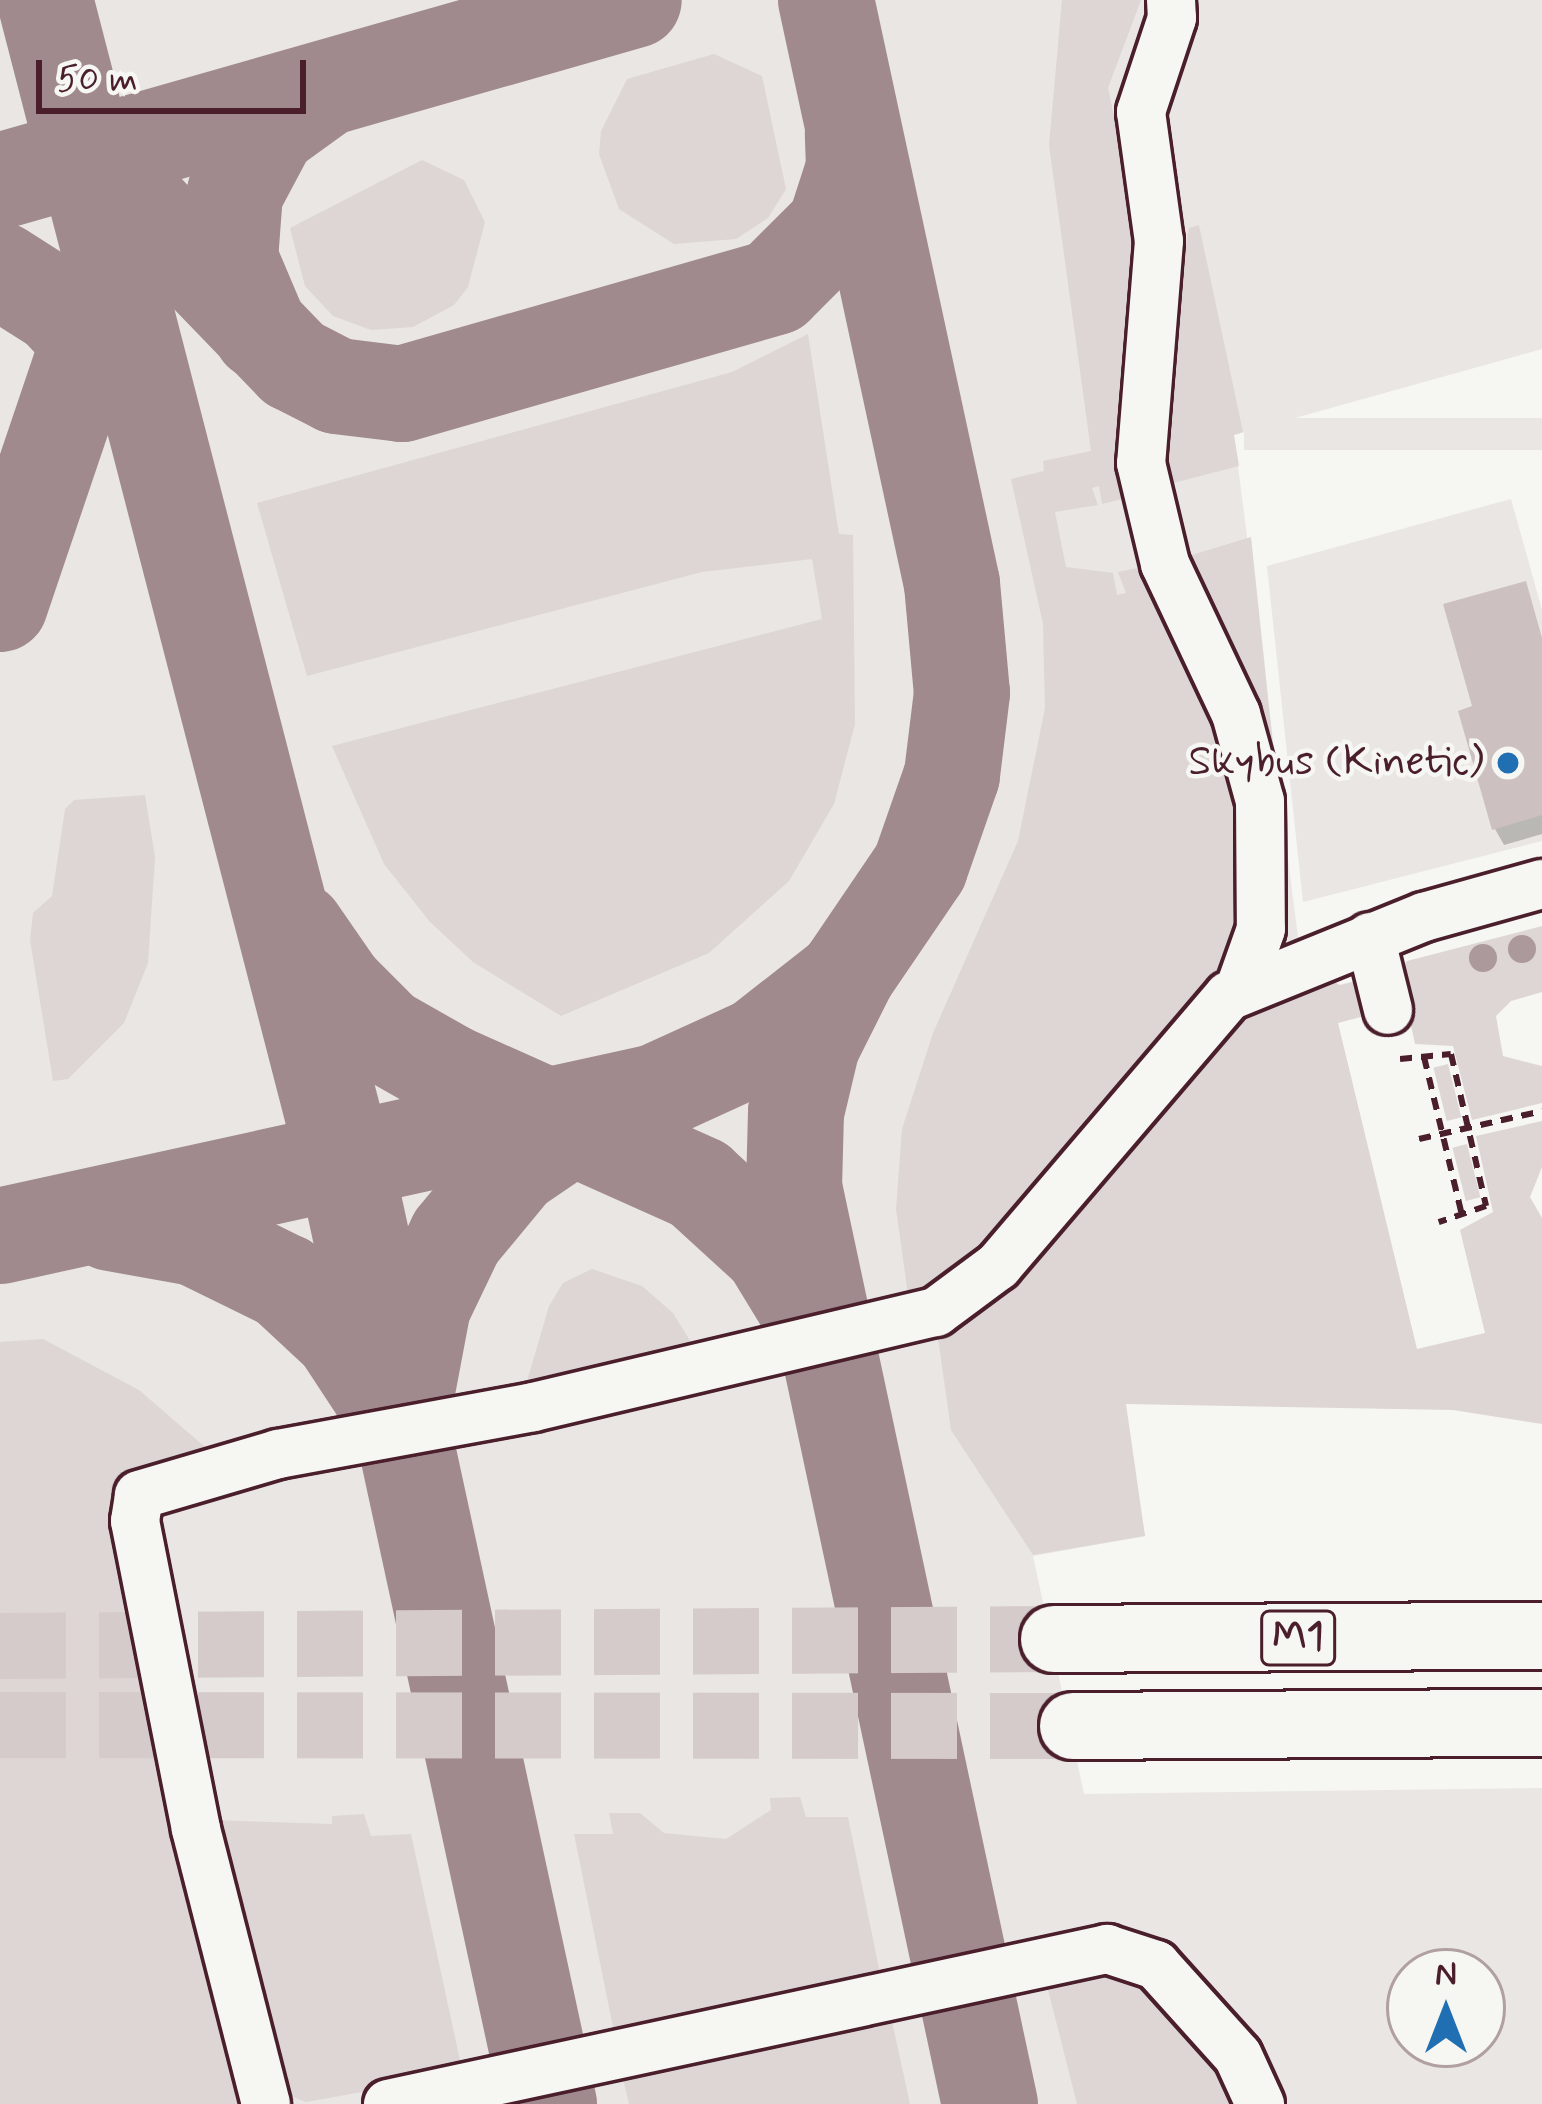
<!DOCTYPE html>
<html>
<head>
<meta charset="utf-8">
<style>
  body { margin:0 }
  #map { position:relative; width:1542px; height:2104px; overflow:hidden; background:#f6f6f2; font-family:Mynerve,sans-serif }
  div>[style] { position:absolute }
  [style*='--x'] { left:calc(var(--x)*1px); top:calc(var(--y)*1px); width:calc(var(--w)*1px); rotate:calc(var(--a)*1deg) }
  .built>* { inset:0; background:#e9e6e3; transform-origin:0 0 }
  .green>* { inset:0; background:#ddd6d5; transform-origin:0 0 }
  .shadow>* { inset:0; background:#0003 }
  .taxiway>* { height:96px; margin:-48px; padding:0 48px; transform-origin:48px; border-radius:48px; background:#a08a8e }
  .building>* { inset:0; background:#ccc1c0 }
  .highway-tunnel>* { height:66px; margin-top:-33px; transform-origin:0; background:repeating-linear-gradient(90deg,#d4cbca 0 66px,transparent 0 99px) }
  .path>* { height:6px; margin-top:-3px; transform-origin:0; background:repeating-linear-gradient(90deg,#4a1f2b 0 12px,transparent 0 21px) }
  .roads { filter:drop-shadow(3px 0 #4a1f2b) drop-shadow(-3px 0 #4a1f2b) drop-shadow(0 3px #4a1f2b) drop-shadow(0 -3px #4a1f2b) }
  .minor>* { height:48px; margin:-24px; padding:0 24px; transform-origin:24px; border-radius:24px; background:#f6f6f2 }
  .highway>* { height:66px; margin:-33px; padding:0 33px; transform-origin:33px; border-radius:33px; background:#f6f6f2 }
  .trees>* { width:28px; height:28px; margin:-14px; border-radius:50%; background:#ac999c }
  .dots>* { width:33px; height:33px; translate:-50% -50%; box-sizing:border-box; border:6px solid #f6f6f2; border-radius:50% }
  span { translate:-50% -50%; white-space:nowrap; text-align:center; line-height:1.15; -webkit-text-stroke:9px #f6f6f2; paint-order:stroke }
  .shield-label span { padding:3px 9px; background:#f6f6f2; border:3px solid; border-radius:9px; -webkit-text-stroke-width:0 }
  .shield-label { font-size:39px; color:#4a1f2b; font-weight:700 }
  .poi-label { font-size:42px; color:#4a1f2b }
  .right { translate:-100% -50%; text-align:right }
  .north { position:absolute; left:1386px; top:1948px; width:120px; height:120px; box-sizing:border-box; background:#f6f6f2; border:3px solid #b1a0a2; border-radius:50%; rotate:0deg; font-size:33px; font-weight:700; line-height:48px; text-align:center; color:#4a1f2b }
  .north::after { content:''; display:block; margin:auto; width:42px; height:54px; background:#1f6fb2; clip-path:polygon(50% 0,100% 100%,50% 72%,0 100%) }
  .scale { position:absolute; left:36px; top:60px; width:270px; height:54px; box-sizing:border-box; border:6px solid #4a1f2b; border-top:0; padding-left:15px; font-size:36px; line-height:42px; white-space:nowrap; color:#4a1f2b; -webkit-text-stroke:9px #f6f6f2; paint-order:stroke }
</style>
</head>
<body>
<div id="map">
  <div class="built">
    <i style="clip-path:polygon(evenodd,0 0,1542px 0,1542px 349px,1234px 435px,1306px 1000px,1101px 1259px,1145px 1536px,1033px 1556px,1084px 1794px,1542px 1788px,1542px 2104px,0 2104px,0 0,1410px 1972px,1482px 1972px,1482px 2044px,1410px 2044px,1410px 1972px)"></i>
    <i style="left:1542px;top:418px;width:32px;height:298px;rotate:90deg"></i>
    <i style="clip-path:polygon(1511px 499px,1542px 610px,1542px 841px,1303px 902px,1267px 566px)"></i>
  </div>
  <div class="green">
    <i style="clip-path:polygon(1062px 0,1141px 0,1108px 88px,1145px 261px,1138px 495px,1102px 504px,1099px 486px,1092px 488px,1098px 505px,1055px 512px,1066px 567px,1113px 573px,1117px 595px,1126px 593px,1118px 572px,1157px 564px,1258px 842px,1230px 964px,1004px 1242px,910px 1309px,896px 1209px,902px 1129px,933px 1033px,1018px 841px,1045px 708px,1043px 624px,1011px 479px,1044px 471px,1043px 461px,1091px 451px,1049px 145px)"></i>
    <i style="clip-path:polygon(714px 54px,762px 76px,786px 189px,768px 218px,736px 239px,674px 244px,619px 209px,599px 154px,601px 131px,627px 79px)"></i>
    <i style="clip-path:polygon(422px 160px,464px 180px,485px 222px,468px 287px,454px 305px,413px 327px,371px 330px,333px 316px,305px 286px,290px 228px)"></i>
    <i style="clip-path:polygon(1199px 225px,1243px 432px,1234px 435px,1239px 466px,1158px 487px,1180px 279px,1189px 228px)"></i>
    <i style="clip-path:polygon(808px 334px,839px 534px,853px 535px,855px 724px,834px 804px,789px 881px,709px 953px,561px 1016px,473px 962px,430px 922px,384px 864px,332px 746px,822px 619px,812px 559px,702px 572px,307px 676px,257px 503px,732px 372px)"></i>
    <i style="clip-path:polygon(1251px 537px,1286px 866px,1272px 854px,1172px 561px)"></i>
    <i style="clip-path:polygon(145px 795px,155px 857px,148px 963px,124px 1023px,68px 1079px,53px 1081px,30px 940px,33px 913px,52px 896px,65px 809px,74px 800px)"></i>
    <i style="clip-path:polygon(1542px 926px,1542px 992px,1511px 1001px,1496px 1016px,1503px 1056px,1542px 1066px,1542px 1103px,1472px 1120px,1453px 1046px,1415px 1044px,1399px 970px,1407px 961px)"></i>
    <i style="clip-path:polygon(1318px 974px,1340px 985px,1363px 979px,1372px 1014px,1338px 1023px,1417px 1349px,1485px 1333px,1460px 1230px,1493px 1212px,1476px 1136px,1542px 1121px,1542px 1167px,1530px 1197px,1542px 1218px,1542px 1424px,1453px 1410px,1126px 1404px,1145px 1536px,1033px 1555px,951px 1430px,937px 1331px,1225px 1020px)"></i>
    <i style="left:1448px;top:1064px;width:55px;height:15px;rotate:76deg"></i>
    <i style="left:1467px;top:1144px;width:55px;height:15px;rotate:76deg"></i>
    <i style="clip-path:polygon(592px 1269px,642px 1286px,673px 1313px,700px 1357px,522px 1398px,549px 1306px,563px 1283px)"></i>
    <i style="clip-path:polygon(43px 1339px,139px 1390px,219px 1459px,142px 1481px,253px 2104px,0 2104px,0 1342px)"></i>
    <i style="clip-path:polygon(800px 1797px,806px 1817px,848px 1817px,882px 1983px,616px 2042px,574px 1834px,613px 1834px,609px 1813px,640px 1813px,664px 1833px,726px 1839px,771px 1810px,770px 1798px)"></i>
    <i style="clip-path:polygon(364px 1814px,371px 1836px,411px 1834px,463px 2074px,306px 2102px,286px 2094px,209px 1820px,332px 1824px,332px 1816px)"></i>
    <i style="clip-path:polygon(1139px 1969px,1249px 2104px,1077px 2104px,1043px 1970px)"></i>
    <i style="clip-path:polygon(888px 2003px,910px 2104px,629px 2104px,619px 2061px)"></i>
  </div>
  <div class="shadow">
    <i style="clip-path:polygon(1542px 643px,1542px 834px,1504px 845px,1495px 829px)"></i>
  </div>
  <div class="taxiway">
    <i style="--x:45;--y:0;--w:1200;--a:75.52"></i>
    <i style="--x:345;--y:1162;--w:964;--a:77.78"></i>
    <i style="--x:826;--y:0;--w:597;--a:77.82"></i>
    <i style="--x:952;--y:584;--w:109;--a:84.8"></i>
    <i style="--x:962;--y:693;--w:83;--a:97"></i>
    <i style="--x:952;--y:775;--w:97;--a:109.2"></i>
    <i style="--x:920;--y:867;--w:128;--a:124.2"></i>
    <i style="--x:848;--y:973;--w:80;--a:116.6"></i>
    <i style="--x:812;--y:1045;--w:69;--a:103.4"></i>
    <i style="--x:796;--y:1112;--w:75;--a:91.5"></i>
    <i style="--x:794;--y:1187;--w:938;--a:77.94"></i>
    <i style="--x:91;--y:154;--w:292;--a:46"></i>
    <i style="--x:294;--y:364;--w:48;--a:27.1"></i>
    <i style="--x:337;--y:386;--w:65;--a:7"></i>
    <i style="--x:402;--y:394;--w:388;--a:-16"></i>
    <i style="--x:775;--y:287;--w:85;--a:-45"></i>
    <i style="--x:835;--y:227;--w:62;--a:-72.1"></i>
    <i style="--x:854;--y:168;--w:34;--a:-92"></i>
    <i style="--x:0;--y:181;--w:659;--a:-15.93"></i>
    <i style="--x:0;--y:270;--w:69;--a:32.5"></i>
    <i style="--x:58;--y:307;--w:100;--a:47.4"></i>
    <i style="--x:261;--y:332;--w:79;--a:-113"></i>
    <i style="--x:230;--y:259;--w:66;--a:-85.7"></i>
    <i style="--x:235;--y:193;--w:72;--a:-62"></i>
    <i style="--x:269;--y:129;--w:67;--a:-35.8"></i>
    <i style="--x:0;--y:604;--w:374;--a:-71.3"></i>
    <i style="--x:297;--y:930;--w:70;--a:55.4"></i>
    <i style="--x:337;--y:988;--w:66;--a:45"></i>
    <i style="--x:384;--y:1035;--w:75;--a:29.6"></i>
    <i style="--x:449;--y:1072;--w:274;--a:24.1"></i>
    <i style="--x:699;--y:1184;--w:98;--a:42.5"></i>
    <i style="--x:771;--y:1250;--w:75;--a:58.6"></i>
    <i style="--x:111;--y:1223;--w:85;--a:10.1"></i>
    <i style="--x:195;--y:1238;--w:100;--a:26.1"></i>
    <i style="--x:285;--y:1282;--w:76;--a:42.9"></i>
    <i style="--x:341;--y:1334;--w:84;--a:56.7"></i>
    <i style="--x:0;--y:1236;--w:672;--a:-12.38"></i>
    <i style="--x:656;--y:1092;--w:113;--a:-24.5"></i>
    <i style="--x:759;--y:1045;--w:105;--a:-38.1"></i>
    <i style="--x:406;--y:1396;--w:92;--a:-79.3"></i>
    <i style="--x:423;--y:1306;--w:76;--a:-64.4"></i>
    <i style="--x:456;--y:1237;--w:91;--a:-50.4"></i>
    <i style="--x:514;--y:1167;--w:87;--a:-34.2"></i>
  </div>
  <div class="building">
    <i style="clip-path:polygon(1526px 581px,1542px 638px,1542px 815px,1492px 830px,1458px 711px,1472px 706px,1443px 604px)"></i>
  </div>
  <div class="highway-tunnel">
    <i style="--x:0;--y:1646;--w:1054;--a:-0.38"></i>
    <i style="--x:0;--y:1725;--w:1073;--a:0.05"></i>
  </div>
  <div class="path">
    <i style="--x:1424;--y:1057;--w:163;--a:76.5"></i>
    <i style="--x:1400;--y:1059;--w:51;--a:-5.6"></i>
    <i style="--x:1451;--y:1054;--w:156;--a:77"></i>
    <i style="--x:1486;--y:1206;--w:50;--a:161.2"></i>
    <i style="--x:1419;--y:1139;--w:126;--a:-12.8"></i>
  </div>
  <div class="roads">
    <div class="minor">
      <i style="--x:1171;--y:0;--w:18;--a:87"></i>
      <i style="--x:1172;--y:18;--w:99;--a:108.3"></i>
      <i style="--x:1141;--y:112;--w:130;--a:82.1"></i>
      <i style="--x:1159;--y:241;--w:223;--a:94.6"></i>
      <i style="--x:1141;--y:463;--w:104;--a:76.6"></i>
      <i style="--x:1165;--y:564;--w:166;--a:64.7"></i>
      <i style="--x:1236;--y:714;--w:90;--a:74.6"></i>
      <i style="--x:1260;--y:801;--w:128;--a:89.6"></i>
      <i style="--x:1261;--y:929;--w:63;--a:109.6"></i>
      <i style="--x:1370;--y:937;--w:75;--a:76.1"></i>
      <i style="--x:266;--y:2104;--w:284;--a:-104.3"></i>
      <i style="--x:196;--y:1829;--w:314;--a:-101.2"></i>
      <i style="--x:135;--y:1521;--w:26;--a:-81"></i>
      <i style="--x:139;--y:1495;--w:145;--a:-16.4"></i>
      <i style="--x:278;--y:1454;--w:259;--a:-10.4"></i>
      <i style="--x:533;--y:1407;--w:414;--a:-13.3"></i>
      <i style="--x:936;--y:1312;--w:77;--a:-36.6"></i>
      <i style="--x:998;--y:1266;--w:355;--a:-49.5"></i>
      <i style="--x:1229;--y:996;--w:210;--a:-22.1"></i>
      <i style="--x:1424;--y:917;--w:123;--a:-15.6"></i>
      <i style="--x:388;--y:2104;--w:736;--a:-12.17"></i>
      <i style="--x:1107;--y:1949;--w:52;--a:18.1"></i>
      <i style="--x:1156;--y:1965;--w:122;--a:48"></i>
      <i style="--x:1238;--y:2056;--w:53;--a:65.4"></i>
    </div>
    <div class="highway">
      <i style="--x:1054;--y:1639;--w:488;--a:-0.4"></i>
      <i style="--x:1073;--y:1726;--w:469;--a:-0.4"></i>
    </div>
  </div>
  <div class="trees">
    <i style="left:1522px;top:949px"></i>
    <i style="left:1483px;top:958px"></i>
  </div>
  <div class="dots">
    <i style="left:1508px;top:763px;background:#1f6fb2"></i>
  </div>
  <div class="shield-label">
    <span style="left:1298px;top:1638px">M1</span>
  </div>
  <div class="poi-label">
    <span class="right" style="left:1484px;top:763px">Skybus (Kinetic)</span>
  </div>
  <div class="north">N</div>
  <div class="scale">50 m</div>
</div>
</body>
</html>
